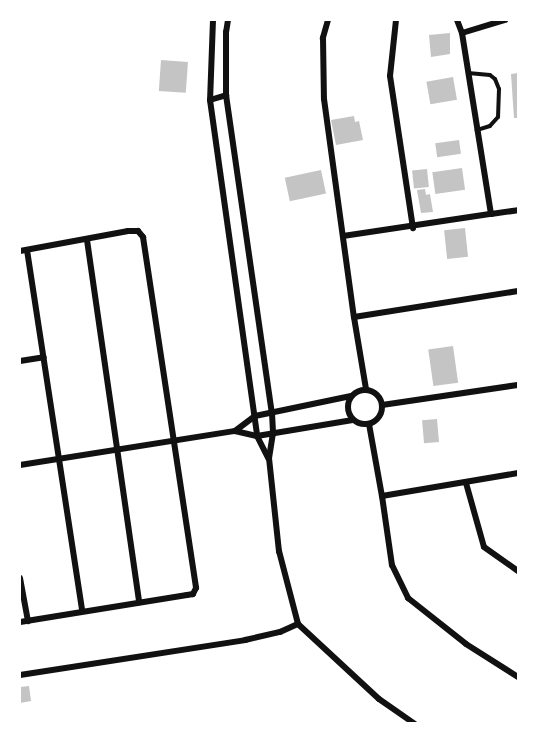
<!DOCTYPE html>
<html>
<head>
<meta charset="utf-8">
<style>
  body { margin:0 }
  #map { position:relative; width:538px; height:743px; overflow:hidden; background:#fff; font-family:Quicksand,sans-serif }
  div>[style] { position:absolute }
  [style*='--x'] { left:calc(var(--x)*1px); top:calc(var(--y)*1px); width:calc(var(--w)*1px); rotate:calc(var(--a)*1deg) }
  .building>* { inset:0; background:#c4c4c4; transform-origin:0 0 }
  .service>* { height:4px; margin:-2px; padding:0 2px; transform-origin:2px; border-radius:2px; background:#111 }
  .minor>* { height:6px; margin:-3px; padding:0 3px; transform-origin:3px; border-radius:3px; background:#111 }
  .minor>.ring { margin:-3px; padding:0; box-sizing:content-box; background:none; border:6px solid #111; border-radius:50% }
  span { translate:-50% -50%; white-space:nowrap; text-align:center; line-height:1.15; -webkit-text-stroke:4.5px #fff; paint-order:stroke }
  .frame { position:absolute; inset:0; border:21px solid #fff; pointer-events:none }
</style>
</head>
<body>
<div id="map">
  <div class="building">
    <i style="clip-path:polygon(450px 33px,450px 54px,431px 57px,429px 35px)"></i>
    <i style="left:161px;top:60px;width:27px;height:31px;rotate:4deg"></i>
    <i style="clip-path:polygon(518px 73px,518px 118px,514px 118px,511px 74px)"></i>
    <i style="left:453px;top:77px;width:23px;height:27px;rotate:80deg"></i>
    <i style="clip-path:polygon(354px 116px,355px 122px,359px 121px,363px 140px,336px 145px,331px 120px)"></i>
    <i style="left:459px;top:140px;width:14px;height:24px;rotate:82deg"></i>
    <i style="left:462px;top:168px;width:22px;height:30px;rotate:82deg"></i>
    <i style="left:427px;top:169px;width:18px;height:15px;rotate:84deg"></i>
    <i style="left:321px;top:170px;width:24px;height:37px;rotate:78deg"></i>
    <i style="clip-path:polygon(425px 189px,426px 195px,430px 194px,433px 212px,421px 213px,417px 190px)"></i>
    <i style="left:465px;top:228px;width:29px;height:21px;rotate:84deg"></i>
    <i style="left:453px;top:346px;width:37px;height:25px;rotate:82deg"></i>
    <i style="left:437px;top:419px;width:23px;height:15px;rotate:85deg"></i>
    <i style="clip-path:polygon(29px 686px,31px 701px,20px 703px,20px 687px)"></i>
  </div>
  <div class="service">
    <i style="--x:468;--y:73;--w:22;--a:5"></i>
    <i style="--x:490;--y:75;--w:6;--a:39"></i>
    <i style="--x:495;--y:79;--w:11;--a:68"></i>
    <i style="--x:499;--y:89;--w:28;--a:92"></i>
    <i style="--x:498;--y:117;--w:12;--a:132"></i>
    <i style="--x:490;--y:126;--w:14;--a:163"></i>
  </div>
  <div class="minor">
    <i style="--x:213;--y:20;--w:80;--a:92.1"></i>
    <i style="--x:210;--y:100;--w:339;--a:82"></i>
    <i style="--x:257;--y:436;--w:25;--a:63"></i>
    <i style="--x:228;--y:20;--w:12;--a:99"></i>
    <i style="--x:226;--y:32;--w:63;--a:90"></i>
    <i style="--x:226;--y:95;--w:321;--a:81.8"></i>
    <i style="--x:272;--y:413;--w:20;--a:87"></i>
    <i style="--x:273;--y:433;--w:25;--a:99"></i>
    <i style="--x:269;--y:458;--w:94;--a:83.9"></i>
    <i style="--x:279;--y:551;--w:75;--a:75.4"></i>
    <i style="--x:298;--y:624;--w:110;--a:42.8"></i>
    <i style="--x:379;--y:699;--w:44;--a:34.8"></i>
    <i style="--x:328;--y:20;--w:19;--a:106"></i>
    <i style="--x:323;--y:38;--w:61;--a:89.1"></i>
    <i style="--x:324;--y:99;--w:220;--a:82.2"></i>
    <i style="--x:396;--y:20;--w:56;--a:96.1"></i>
    <i style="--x:390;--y:76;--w:154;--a:81.4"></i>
    <i style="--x:457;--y:20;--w:14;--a:69"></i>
    <i style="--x:462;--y:33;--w:183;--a:80.9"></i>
    <i style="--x:491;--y:214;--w:27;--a:-8"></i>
    <i style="--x:462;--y:33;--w:45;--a:-16.8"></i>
    <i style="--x:210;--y:100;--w:17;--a:-17"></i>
    <i style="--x:343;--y:236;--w:150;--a:-8.5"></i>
    <i style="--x:87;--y:240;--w:366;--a:81.8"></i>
    <i style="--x:27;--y:250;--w:365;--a:81.3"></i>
    <i style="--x:20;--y:251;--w:110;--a:-10.5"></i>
    <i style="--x:128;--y:231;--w:10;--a:0"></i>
    <i style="--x:138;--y:231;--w:8;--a:50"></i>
    <i style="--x:143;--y:237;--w:355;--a:81.4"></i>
    <i style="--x:196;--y:588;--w:7;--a:117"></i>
    <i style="--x:193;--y:594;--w:6;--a:171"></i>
    <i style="--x:187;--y:595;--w:169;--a:170.8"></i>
    <i style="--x:20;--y:361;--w:24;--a:-9"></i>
    <i style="--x:366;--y:389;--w:73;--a:-99.5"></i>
    <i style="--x:354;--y:317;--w:166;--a:-9"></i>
    <i class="ring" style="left:348px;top:390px;width:28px;height:28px"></i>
    <i style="--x:382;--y:405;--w:137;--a:-8.4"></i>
    <i style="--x:369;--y:424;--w:73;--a:79.8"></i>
    <i style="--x:235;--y:431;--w:25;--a:-37"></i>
    <i style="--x:255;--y:416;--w:98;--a:-11.8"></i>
    <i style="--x:20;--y:465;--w:218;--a:-9"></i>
    <i style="--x:235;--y:431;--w:23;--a:13"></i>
    <i style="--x:257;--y:436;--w:97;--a:-9.5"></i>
    <i style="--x:518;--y:473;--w:138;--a:170.4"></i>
    <i style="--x:382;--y:496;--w:70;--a:81.8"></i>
    <i style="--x:392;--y:565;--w:37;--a:64"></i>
    <i style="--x:408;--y:598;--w:74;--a:38.4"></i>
    <i style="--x:466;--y:644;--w:62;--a:32.4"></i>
    <i style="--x:466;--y:483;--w:66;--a:74.3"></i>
    <i style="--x:484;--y:547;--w:42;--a:35.2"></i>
    <i style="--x:20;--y:578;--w:44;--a:79.5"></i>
    <i style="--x:20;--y:675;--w:228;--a:-8.8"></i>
    <i style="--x:245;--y:640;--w:36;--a:-13"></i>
    <i style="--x:280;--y:632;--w:20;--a:-24"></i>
  </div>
  <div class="frame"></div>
</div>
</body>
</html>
